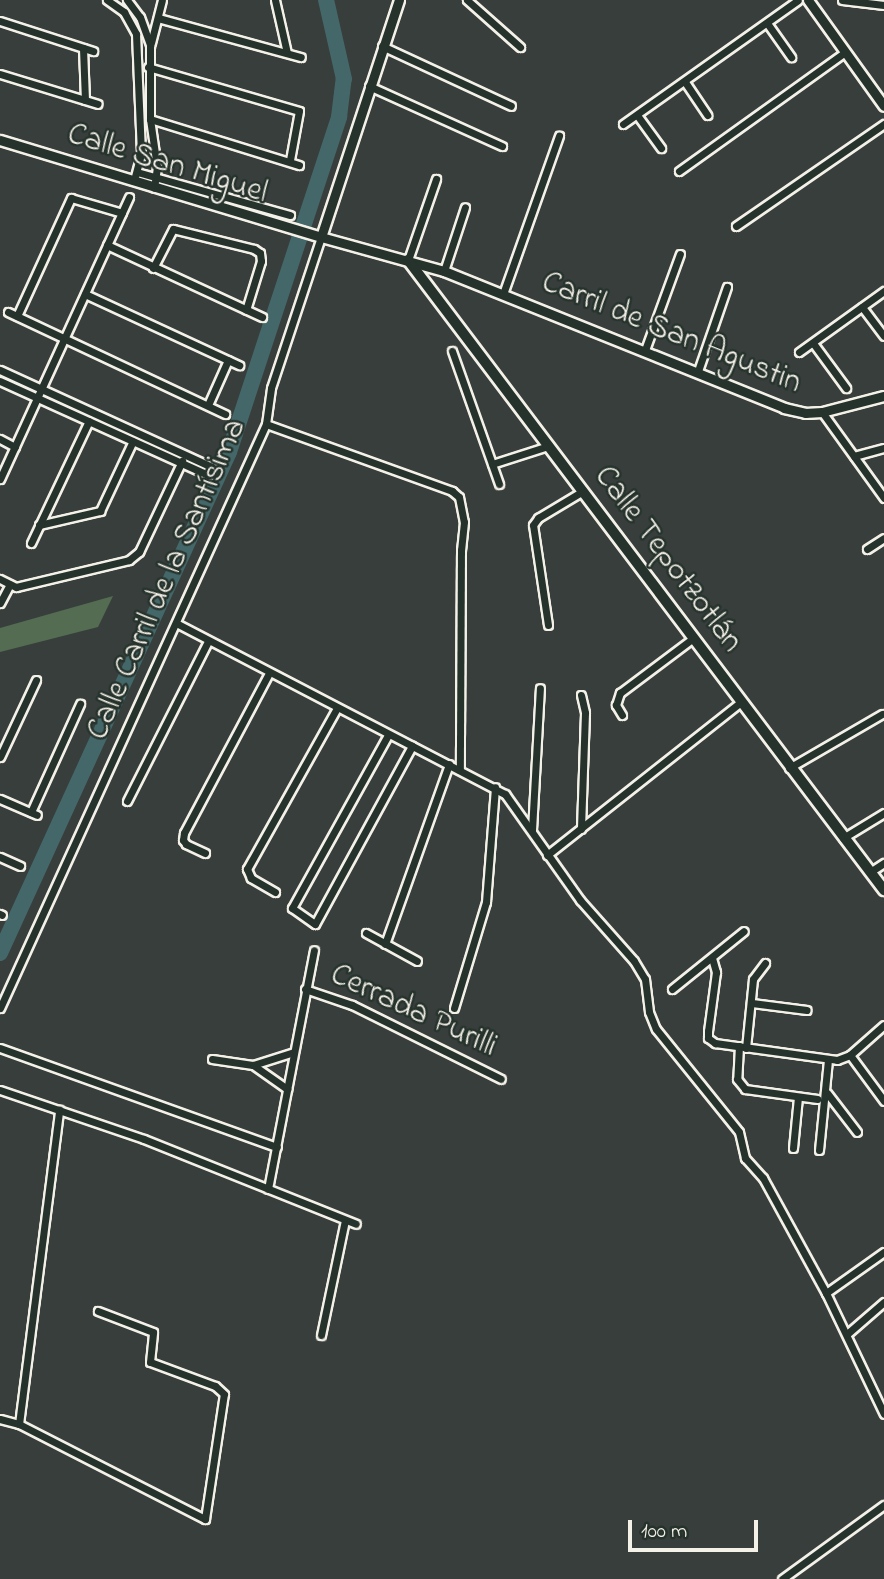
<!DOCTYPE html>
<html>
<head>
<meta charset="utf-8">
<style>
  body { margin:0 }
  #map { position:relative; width:884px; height:1579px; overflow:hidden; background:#383e3c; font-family:"Indie Flower",sans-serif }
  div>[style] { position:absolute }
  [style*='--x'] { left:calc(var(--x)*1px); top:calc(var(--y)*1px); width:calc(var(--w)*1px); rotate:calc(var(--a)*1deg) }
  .green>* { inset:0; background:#546c52 }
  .river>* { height:16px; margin:-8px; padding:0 8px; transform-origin:8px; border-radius:8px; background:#446869 }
  .roads { filter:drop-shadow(2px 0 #f4f1e8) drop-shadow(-2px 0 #f4f1e8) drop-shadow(0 2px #f4f1e8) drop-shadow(0 -2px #f4f1e8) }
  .minor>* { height:7px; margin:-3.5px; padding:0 3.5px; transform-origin:3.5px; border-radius:3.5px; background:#26332d }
  .tertiary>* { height:9px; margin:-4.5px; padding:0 4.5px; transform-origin:4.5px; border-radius:4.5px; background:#26332d }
  .secondary>* { height:10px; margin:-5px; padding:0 5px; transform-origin:5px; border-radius:5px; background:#26332d }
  span { translate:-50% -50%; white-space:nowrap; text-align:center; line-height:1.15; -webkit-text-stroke:5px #26332d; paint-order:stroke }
  .street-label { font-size:32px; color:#f4f1e8 }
  .scale { position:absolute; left:628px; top:1520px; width:130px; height:32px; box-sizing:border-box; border:4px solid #f4f1e8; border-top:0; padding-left:9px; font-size:21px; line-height:24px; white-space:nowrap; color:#f4f1e8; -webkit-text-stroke:5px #26332d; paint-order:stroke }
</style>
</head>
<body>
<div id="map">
  <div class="green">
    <i style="clip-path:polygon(113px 596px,98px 627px,0 652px,0 628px)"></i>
  </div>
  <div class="river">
    <i style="--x:0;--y:953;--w:551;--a:-65.44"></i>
    <i style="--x:229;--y:452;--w:353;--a:-71.8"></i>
    <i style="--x:339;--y:117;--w:38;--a:-83"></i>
    <i style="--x:344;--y:79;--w:81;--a:-102.8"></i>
  </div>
  <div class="roads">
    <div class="minor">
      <i style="--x:107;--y:0;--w:21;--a:35"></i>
      <i style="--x:124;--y:12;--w:25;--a:61"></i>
      <i style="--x:136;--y:34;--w:120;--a:87.6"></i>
      <i style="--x:141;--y:154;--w:28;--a:105"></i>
      <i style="--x:127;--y:0;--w:21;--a:53"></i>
      <i style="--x:140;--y:17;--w:30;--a:70"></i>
      <i style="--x:150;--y:45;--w:74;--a:90"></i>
      <i style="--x:150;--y:119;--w:49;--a:81.7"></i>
      <i style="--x:157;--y:167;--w:21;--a:98"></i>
      <i style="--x:275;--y:0;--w:54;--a:77.2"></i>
      <i style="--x:467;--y:0;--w:71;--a:41.6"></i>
      <i style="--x:842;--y:0;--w:42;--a:6.8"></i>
      <i style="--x:158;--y:18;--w:148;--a:15.3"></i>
      <i style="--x:0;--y:21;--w:98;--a:17.9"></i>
      <i style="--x:767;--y:23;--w:42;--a:54.8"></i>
      <i style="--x:151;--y:43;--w:44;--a:-75.7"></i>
      <i style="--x:382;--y:46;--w:142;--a:24.9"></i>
      <i style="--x:83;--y:48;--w:52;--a:87.8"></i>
      <i style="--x:148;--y:67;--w:157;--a:16.2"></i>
      <i style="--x:299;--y:111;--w:50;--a:100.4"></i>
      <i style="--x:0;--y:74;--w:102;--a:17"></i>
      <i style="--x:685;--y:82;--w:40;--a:56"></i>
      <i style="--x:369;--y:86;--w:146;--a:24.3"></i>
      <i style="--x:637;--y:115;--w:41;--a:54"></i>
      <i style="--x:150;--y:119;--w:156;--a:17.2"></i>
      <i style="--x:623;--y:124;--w:214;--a:-35.3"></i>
      <i style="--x:679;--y:171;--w:204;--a:-35.6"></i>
      <i style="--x:137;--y:172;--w:159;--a:15.7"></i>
      <i style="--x:736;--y:226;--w:180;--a:-34.6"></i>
      <i style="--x:107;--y:245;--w:171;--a:24.9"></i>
      <i style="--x:408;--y:260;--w:86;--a:-70.9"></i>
      <i style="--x:153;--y:268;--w:44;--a:-62.9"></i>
      <i style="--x:173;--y:229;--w:83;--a:13.9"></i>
      <i style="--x:254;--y:249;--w:7;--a:34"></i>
      <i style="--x:260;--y:253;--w:8;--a:83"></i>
      <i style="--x:261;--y:261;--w:51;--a:107"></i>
      <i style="--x:444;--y:271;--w:67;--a:-71.8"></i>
      <i style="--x:85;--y:294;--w:170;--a:24.8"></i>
      <i style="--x:503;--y:294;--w:168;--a:-70.5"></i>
      <i style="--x:862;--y:307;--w:36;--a:53"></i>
      <i style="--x:8;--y:312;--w:240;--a:25.2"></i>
      <i style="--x:17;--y:316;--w:130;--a:-65.4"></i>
      <i style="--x:71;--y:198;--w:53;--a:16.4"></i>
      <i style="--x:813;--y:343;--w:56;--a:53.7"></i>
      <i style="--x:645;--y:350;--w:102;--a:-70"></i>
      <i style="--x:452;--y:351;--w:141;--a:70.5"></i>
      <i style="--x:799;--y:352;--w:105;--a:-35.7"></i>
      <i style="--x:0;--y:370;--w:233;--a:24.6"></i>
      <i style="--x:212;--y:467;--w:9;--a:117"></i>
      <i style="--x:208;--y:475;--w:228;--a:-155.7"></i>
      <i style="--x:698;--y:371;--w:89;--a:-71"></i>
      <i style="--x:208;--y:405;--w:49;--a:-66"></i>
      <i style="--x:822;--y:412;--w:106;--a:54.2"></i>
      <i style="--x:266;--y:424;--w:198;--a:19.8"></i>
      <i style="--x:452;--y:491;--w:9;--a:41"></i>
      <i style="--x:459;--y:497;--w:25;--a:79"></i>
      <i style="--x:464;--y:522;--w:28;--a:96"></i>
      <i style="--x:461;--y:550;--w:220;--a:90.3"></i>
      <i style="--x:0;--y:439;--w:17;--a:28"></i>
      <i style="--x:854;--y:456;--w:31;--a:-15"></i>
      <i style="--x:492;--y:464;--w:59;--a:-17.8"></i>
      <i style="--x:0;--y:479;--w:310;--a:-65.4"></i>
      <i style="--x:39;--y:525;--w:63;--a:-12.9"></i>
      <i style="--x:100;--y:511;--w:77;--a:-64.8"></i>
      <i style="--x:31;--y:543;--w:135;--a:-64.6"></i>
      <i style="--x:867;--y:549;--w:20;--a:-33"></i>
      <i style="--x:0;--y:579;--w:18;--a:27"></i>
      <i style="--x:16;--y:587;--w:116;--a:-13.4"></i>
      <i style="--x:129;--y:560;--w:13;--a:-39"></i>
      <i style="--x:139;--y:552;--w:101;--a:-64.7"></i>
      <i style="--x:0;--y:603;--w:21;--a:-62"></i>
      <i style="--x:178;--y:624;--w:369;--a:27.5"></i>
      <i style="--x:505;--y:794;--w:130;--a:54.7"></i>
      <i style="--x:580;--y:900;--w:81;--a:48.5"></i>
      <i style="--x:634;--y:961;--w:21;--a:59"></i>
      <i style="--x:645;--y:979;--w:33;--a:83"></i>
      <i style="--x:649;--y:1012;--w:18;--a:68"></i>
      <i style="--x:656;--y:1029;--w:132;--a:51.1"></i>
      <i style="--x:739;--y:1132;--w:27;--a:77"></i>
      <i style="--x:745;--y:1158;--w:27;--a:48"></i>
      <i style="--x:763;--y:1178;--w:131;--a:61.3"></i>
      <i style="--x:826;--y:1293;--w:134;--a:64.4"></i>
      <i style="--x:548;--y:625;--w:101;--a:-98.5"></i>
      <i style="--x:533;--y:525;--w:9;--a:-54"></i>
      <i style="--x:538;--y:518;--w:52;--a:-31"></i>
      <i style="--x:581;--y:695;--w:18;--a:77"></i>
      <i style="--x:585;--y:713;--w:116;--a:92"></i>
      <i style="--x:622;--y:715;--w:12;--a:-121"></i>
      <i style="--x:616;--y:705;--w:13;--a:-72"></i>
      <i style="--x:620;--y:693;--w:90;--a:-36.9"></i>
      <i style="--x:388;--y:735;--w:198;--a:119"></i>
      <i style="--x:292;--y:908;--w:28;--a:35"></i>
      <i style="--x:315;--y:924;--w:203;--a:-61.4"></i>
      <i style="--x:0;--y:757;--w:85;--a:-64.9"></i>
      <i style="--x:789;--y:768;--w:108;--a:-30.1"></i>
      <i style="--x:0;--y:799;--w:40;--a:23.4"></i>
      <i style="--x:127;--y:801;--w:179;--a:-63.1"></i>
      <i style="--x:31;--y:812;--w:119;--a:-65.6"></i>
      <i style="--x:532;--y:830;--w:142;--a:-86.8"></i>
      <i style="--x:843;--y:838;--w:48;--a:-31.4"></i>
      <i style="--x:205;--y:853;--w:21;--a:-155"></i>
      <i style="--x:186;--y:844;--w:5;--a:-127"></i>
      <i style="--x:183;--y:840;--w:7;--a:-82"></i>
      <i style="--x:184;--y:833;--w:181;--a:-62"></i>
      <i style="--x:547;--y:855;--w:247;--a:-38.3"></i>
      <i style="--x:0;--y:857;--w:22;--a:24"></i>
      <i style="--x:870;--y:872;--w:17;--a:-33"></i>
      <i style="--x:275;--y:892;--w:28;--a:-150"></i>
      <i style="--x:251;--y:878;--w:10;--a:-114"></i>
      <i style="--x:247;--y:869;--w:184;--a:-60.8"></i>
      <i style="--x:0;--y:914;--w:2;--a:27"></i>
      <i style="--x:366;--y:933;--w:58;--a:28.8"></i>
      <i style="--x:385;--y:944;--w:191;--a:-70.4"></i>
      <i style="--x:712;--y:958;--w:15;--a:74"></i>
      <i style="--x:716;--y:972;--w:60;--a:97.7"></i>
      <i style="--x:708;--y:1031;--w:7;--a:90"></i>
      <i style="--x:708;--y:1038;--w:9;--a:36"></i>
      <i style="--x:715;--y:1043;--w:123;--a:7.9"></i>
      <i style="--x:837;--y:1060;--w:14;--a:-21"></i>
      <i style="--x:850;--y:1055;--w:45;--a:-41.4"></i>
      <i style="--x:305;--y:989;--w:50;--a:18.8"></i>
      <i style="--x:352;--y:1005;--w:166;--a:26.4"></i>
      <i style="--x:672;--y:989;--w:92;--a:-38.9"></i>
      <i style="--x:752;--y:1003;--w:55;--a:7.3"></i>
      <i style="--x:0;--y:1008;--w:642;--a:-65.51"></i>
      <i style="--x:266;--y:424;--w:36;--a:-82"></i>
      <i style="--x:271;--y:388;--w:159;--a:-71.7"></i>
      <i style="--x:454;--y:1008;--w:111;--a:-73.2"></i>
      <i style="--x:486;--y:902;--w:115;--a:-85.5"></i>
      <i style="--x:739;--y:1046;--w:33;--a:93"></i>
      <i style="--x:737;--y:1079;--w:13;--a:51"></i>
      <i style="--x:745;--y:1089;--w:73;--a:7.9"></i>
      <i style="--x:0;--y:1048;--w:294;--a:19.7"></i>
      <i style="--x:746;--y:1048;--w:69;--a:-84.2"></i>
      <i style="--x:753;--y:979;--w:20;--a:-53"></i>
      <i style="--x:850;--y:1055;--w:57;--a:53.5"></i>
      <i style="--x:212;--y:1059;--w:41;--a:8.3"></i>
      <i style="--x:253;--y:1065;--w:42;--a:35.2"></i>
      <i style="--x:253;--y:1065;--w:43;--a:-17.6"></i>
      <i style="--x:0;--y:1090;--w:152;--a:18.8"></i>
      <i style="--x:144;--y:1139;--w:228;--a:21.8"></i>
      <i style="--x:827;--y:1093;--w:49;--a:52.4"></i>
      <i style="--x:793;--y:1148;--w:51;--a:-84.4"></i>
      <i style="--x:819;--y:1150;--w:90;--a:-84.3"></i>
      <i style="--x:268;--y:1189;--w:243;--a:-79.1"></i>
      <i style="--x:826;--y:1293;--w:71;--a:-35.3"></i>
      <i style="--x:847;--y:1334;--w:49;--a:-40.9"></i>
      <i style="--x:321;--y:1335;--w:117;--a:-78.2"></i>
      <i style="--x:0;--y:1419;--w:20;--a:15"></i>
      <i style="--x:19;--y:1424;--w:209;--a:27.1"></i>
      <i style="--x:205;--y:1519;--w:126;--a:-81.4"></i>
      <i style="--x:224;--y:1394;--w:12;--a:-138"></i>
      <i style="--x:215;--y:1386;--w:69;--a:-159.7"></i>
      <i style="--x:150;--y:1362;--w:30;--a:-84"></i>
      <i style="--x:153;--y:1332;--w:59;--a:-159.1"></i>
      <i style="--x:19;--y:1424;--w:317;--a:-82.7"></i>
      <i style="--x:782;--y:1579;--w:126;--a:-36"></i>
    </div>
    <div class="tertiary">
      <i style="--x:808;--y:0;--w:130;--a:54.4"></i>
      <i style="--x:0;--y:140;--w:335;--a:16.8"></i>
      <i style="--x:321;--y:237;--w:128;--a:15.5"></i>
      <i style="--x:444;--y:271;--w:367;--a:21.9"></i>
      <i style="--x:784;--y:408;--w:22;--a:13"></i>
      <i style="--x:805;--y:413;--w:17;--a:-3"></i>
      <i style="--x:822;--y:412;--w:64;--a:-14.5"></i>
      <i style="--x:321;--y:237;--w:250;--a:-71.8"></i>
    </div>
    <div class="secondary">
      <i style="--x:408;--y:260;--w:790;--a:52.93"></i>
    </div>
  </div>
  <div class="street-label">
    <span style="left:167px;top:165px;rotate:17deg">Calle San Miguel</span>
    <span style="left:671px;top:334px;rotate:22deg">Carril de San Agustin</span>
    <span style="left:667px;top:560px;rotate:53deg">Calle Tepotzotlán</span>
    <span style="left:168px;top:580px;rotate:-66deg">Calle Carril de la Santísima</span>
    <span style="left:413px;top:1012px;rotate:25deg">Cerrada Purilli</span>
  </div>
  <div class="scale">100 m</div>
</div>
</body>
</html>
